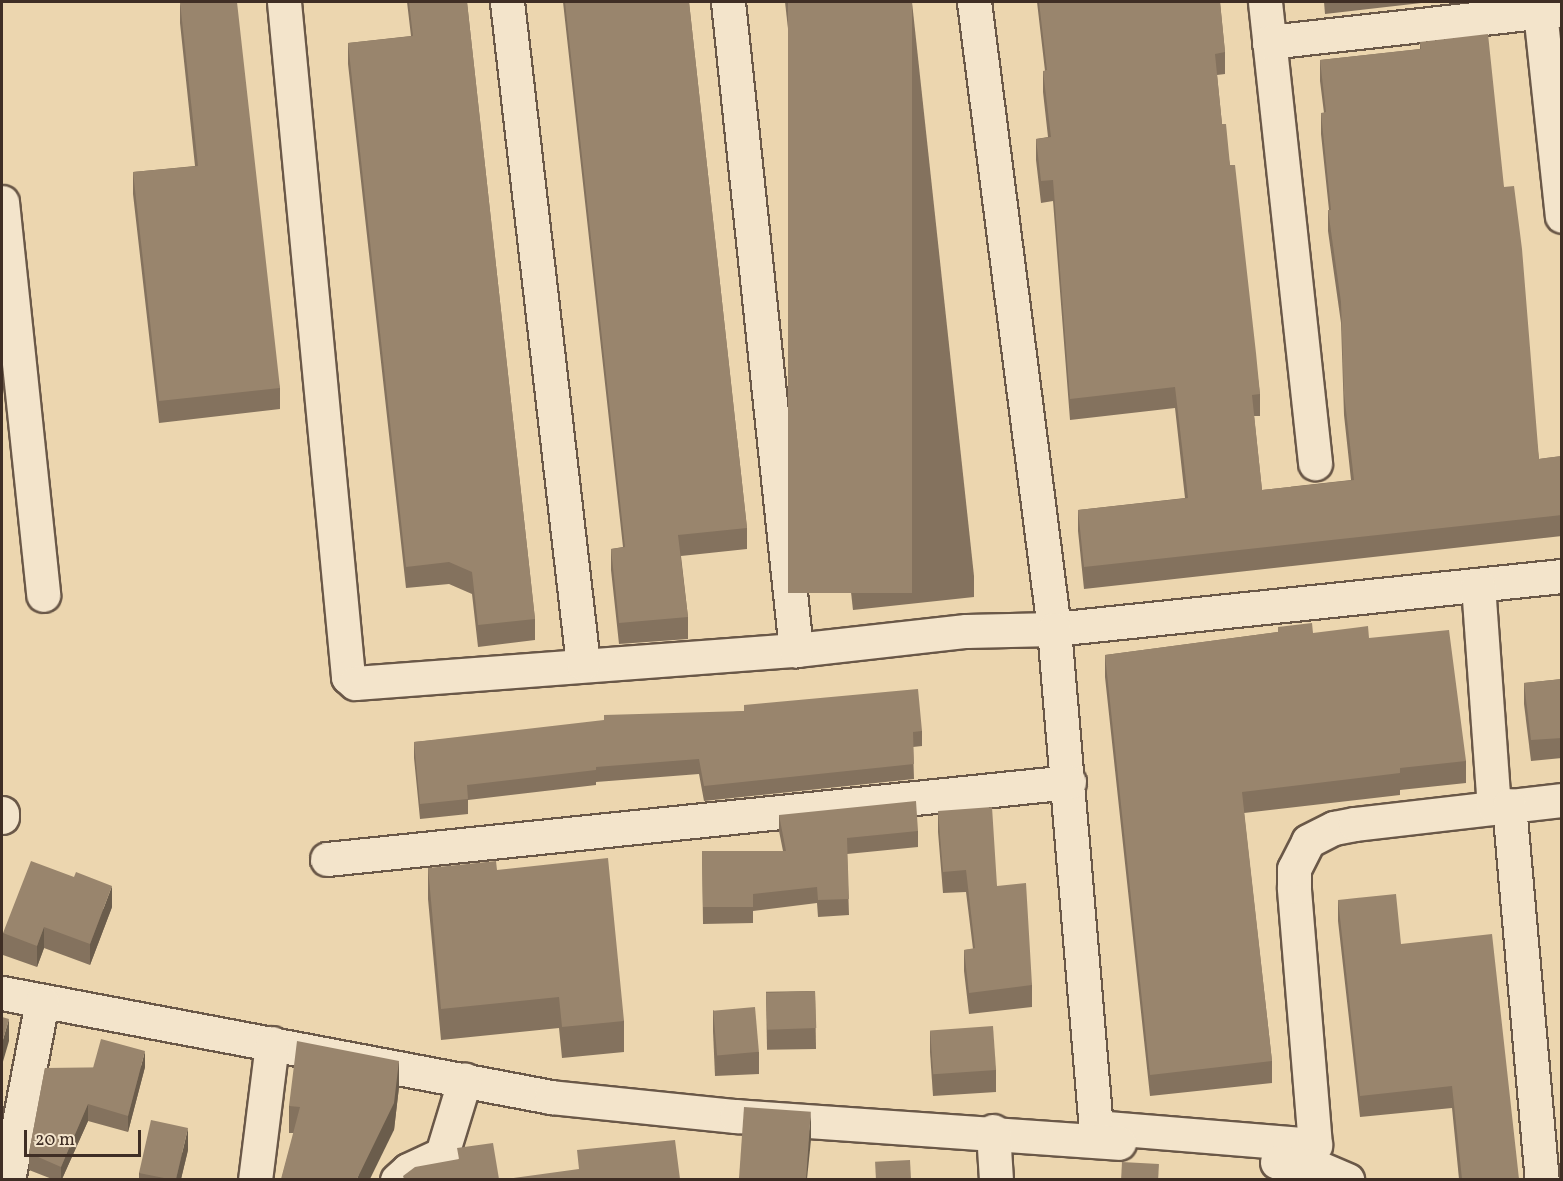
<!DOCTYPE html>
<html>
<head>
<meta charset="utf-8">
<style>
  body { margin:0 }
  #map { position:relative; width:1563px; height:1181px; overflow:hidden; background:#ecd6af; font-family:Vollkorn,serif }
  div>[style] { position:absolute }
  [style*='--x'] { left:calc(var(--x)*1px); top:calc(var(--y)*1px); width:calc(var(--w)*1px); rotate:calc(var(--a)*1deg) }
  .roads { filter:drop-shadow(2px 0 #6a5848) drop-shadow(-2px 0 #6a5848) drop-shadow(0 2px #6a5848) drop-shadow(0 -2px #6a5848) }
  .minor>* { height:33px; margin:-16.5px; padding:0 16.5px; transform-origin:16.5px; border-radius:16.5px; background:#f3e4cb }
  .wall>* { inset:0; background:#84725e; transform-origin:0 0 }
  .shaded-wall>* { inset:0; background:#6b5d4c }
  .building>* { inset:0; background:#99856d; transform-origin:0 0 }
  span { translate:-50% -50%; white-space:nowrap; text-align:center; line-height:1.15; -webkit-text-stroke:4.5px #f3e4cb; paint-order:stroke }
  .frame { position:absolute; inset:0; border:3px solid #3f2e25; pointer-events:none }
  .scale { position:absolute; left:24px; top:1130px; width:117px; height:27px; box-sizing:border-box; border:3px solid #3f2e25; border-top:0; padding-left:8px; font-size:18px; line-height:21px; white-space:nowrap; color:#3f2e25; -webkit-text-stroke:4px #f3e4cb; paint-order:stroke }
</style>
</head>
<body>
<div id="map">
  <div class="roads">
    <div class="minor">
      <i style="--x:284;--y:2;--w:678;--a:84.58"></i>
      <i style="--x:348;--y:677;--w:9;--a:41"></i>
      <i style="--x:355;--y:683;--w:442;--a:-4.3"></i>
      <i style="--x:796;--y:650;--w:171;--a:-6.4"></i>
      <i style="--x:966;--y:631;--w:88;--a:-1.3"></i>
      <i style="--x:1054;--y:629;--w:511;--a:-5.96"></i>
      <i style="--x:507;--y:2;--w:666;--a:83.45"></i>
      <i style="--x:728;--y:2;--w:652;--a:84.01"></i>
      <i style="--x:974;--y:2;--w:632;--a:82.73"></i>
      <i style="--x:1054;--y:629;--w:500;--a:85.2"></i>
      <i style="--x:1096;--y:1127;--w:220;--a:4.7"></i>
      <i style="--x:1315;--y:1145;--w:259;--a:-94.7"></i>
      <i style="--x:1294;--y:887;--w:18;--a:-90"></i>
      <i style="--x:1294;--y:869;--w:31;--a:-63"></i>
      <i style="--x:1308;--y:841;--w:29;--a:-27"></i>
      <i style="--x:1334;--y:828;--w:21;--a:-11"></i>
      <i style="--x:1355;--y:824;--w:208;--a:-6.6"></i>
      <i style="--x:1265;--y:2;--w:464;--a:83.8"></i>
      <i style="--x:1539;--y:2;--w:215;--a:83.9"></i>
      <i style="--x:1269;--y:42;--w:295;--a:-6.4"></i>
      <i style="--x:2;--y:202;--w:395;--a:84"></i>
      <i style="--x:1478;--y:585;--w:222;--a:85.9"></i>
      <i style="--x:1509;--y:805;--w:376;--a:85"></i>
      <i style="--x:2;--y:817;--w:4;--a:-90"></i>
      <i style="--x:327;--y:859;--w:746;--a:-5.92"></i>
      <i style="--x:2;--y:993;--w:559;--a:10.73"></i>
      <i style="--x:551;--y:1097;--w:186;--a:5.9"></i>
      <i style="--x:736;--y:1116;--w:384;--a:4"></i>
      <i style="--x:993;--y:1131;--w:49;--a:86.5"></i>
      <i style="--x:1277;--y:1162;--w:40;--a:7.1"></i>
      <i style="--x:1317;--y:1167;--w:33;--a:23"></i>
      <i style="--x:8;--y:1180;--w:181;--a:-79.2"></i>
      <i style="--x:255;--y:1180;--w:138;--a:-82.9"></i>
      <i style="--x:397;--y:1180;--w:15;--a:-42"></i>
      <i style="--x:408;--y:1170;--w:38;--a:-25"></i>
      <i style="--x:442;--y:1154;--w:78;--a:-73"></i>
    </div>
  </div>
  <div class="wall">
    <i style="clip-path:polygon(180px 2px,280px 388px,280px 409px,159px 423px,133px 194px,133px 172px,195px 166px,180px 23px)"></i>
    <i style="clip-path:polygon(407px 2px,467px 2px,535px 619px,535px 640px,478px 647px,472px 594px,449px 584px,406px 588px,348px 64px,348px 43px,411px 36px)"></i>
    <i style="clip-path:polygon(563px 2px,689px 2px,747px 528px,747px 549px,681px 556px,688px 617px,688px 639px,619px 644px,611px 570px,611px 549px,623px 547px)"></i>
    <i style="clip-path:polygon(785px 2px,912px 2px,974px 576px,974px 597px,853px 610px)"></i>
    <i style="clip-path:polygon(1037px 2px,1220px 2px,1225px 52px,1225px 74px,1217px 75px,1222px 124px,1230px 165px,1260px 394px,1260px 416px,1254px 416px,1262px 490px,1351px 480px,1344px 415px,1341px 323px,1328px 231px,1328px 210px,1329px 210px,1321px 134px,1321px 113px,1324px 113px,1320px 81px,1320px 60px,1420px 49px,1420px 42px,1504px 187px,1539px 459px,1562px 456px,1562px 536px,1084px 589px,1078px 531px,1078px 510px,1185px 498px,1175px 408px,1070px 420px,1053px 201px,1041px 203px,1036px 160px,1036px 139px,1048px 137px,1043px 92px,1043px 71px,1045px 71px)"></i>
    <i style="clip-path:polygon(1324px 2px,1430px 2px,1325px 14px)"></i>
    <i style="clip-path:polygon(1278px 627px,1313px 633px,1369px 638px,1466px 761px,1466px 783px,1400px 790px,1400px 795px,1244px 813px,1272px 1061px,1272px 1083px,1150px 1096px,1105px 677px,1105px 655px,1278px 632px)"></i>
    <i style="clip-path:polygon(1562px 679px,1562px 758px,1531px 761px,1524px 704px,1524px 683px)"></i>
    <i style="clip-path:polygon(744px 705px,922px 731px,922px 746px,913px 747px,914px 779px,704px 801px,699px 774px,596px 782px,596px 785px,468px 800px,468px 814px,420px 819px,414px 758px,414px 742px,744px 711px)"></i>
    <i style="clip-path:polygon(938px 811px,997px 886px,1032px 985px,1032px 1007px,969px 1014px,964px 971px,964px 950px,973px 949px,966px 892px,943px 893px,938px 832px)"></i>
    <i style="clip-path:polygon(779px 815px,918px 831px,918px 847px,847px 854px,849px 915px,818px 917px,817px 903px,753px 911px,753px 923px,703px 924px,702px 851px,783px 851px,779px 831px)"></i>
    <i style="clip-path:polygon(428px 868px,497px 870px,624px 1021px,624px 1052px,562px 1058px,559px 1028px,441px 1040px,428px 899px)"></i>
    <i style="clip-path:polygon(1338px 900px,1401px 944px,1519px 1179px,1459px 1179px,1452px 1108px,1360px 1117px,1338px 921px)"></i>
    <i style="clip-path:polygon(112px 907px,90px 965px,44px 948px,37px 967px,3px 955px,3px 933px)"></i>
    <i style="left:815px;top:991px;width:58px;height:49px;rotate:89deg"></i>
    <i style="clip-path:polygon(713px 1010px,759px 1052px,759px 1074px,715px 1076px,713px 1031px)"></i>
    <i style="clip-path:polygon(930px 1031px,996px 1070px,996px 1092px,933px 1096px,930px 1052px)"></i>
    <i style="clip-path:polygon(145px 1067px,128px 1132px,88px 1121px,62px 1179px,52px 1179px,29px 1170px,29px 1153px,45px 1068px)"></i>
    <i style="clip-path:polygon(399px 1087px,394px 1130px,282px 1177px,294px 1133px,289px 1133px,289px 1106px)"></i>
    <i style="clip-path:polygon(188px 1150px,181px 1179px,139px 1179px,139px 1173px)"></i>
  </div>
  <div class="shaded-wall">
    <i style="clip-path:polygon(112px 886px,112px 907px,90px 965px,90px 944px)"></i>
    <i style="clip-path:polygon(44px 927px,44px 948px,37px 967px,37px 946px)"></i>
    <i style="clip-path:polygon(9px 1019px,9px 1041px,2px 1065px,2px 1043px)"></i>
    <i style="clip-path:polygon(145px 1051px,145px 1067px,128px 1132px,128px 1116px)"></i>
    <i style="clip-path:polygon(399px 1061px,399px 1087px,394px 1130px,370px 1179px,357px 1179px)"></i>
    <i style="clip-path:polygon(88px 1104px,88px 1121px,62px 1179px,61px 1179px,61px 1167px)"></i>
    <i style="clip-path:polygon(811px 1112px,811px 1140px,807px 1179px,804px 1179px)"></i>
    <i style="clip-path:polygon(188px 1128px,188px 1150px,181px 1179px,176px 1179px)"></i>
  </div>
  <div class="building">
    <i style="clip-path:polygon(180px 2px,237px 2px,280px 388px,159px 401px,133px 172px,198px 166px)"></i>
    <i style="clip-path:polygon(409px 2px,467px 2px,535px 619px,478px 625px,472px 572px,449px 562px,406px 567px,348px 43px,413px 36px)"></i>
    <i style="clip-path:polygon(565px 2px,689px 2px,747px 528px,678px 535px,688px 617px,619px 623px,611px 549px,625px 547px)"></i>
    <i style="left:788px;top:2px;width:124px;height:591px"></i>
    <i style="clip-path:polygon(1039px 2px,1220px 2px,1225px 52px,1215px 54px,1222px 124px,1226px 124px,1230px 165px,1235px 165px,1256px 353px,1260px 394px,1252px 395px,1262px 490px,1354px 480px,1344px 393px,1341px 302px,1328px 210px,1331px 210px,1321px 113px,1326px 112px,1320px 60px,1421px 49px,1420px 42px,1488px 34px,1504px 187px,1514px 186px,1522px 249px,1539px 459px,1562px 456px,1562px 515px,1084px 567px,1078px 510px,1188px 498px,1175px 387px,1070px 399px,1053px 180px,1041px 181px,1036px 139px,1051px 137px,1043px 71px,1047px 70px)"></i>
    <i style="clip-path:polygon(1312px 623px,1313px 633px,1368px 626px,1369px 638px,1449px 630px,1466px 761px,1400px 768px,1400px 773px,1242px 792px,1272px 1061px,1150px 1075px,1105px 655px,1278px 632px,1278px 627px)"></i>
    <i style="clip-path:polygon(1562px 679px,1562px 738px,1531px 740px,1524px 683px)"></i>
    <i style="clip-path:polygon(918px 689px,922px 731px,913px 732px,914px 764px,704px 786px,699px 759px,596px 767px,596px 770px,467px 785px,468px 799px,420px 804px,414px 742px,604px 720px,604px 715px,744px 711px,744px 705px)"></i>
    <i style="clip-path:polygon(916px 801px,918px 831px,847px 838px,849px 899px,818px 900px,817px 887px,753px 894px,753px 907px,703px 907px,702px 851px,786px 851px,779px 815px)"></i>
    <i style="clip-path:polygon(992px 807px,997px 886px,1026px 883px,1032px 985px,969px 993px,964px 950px,975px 948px,966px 870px,943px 872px,938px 811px)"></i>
    <i style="clip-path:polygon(608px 858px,624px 1021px,562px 1027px,559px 997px,441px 1009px,428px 868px,496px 861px,497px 870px)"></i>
    <i style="clip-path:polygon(31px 861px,74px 877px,76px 872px,112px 886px,90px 944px,44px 927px,37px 946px,3px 933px)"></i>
    <i style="clip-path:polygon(1396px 894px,1401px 944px,1492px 934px,1519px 1179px,1462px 1179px,1452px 1086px,1360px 1096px,1338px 900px)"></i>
    <i style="left:815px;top:991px;width:37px;height:49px;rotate:88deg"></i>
    <i style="left:755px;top:1007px;width:45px;height:42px;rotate:85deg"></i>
    <i style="clip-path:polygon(2px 1017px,9px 1019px,2px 1043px)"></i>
    <i style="left:993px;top:1026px;width:44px;height:63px;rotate:86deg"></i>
    <i style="clip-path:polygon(101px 1039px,145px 1051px,128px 1116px,88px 1104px,61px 1167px,29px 1153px,45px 1068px,93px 1068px)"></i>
    <i style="clip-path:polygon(297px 1041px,399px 1061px,394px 1103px,357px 1179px,281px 1179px,300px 1107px,289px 1106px)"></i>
    <i style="left:744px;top:1107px;width:67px;height:72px;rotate:4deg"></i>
    <i style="clip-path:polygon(151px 1120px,188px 1128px,176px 1179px,169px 1179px,139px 1173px)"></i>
    <i style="clip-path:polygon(675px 1140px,680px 1179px,506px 1179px,579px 1169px,577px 1150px)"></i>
    <i style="clip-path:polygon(493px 1143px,499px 1179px,404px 1179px,403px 1176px,415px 1167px,459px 1159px,457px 1148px)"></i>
    <i style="left:910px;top:1160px;width:19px;height:35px;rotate:87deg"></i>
    <i style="left:1122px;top:1162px;width:37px;height:17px;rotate:3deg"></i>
  </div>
  <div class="frame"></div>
  <div class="scale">20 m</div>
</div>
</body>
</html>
